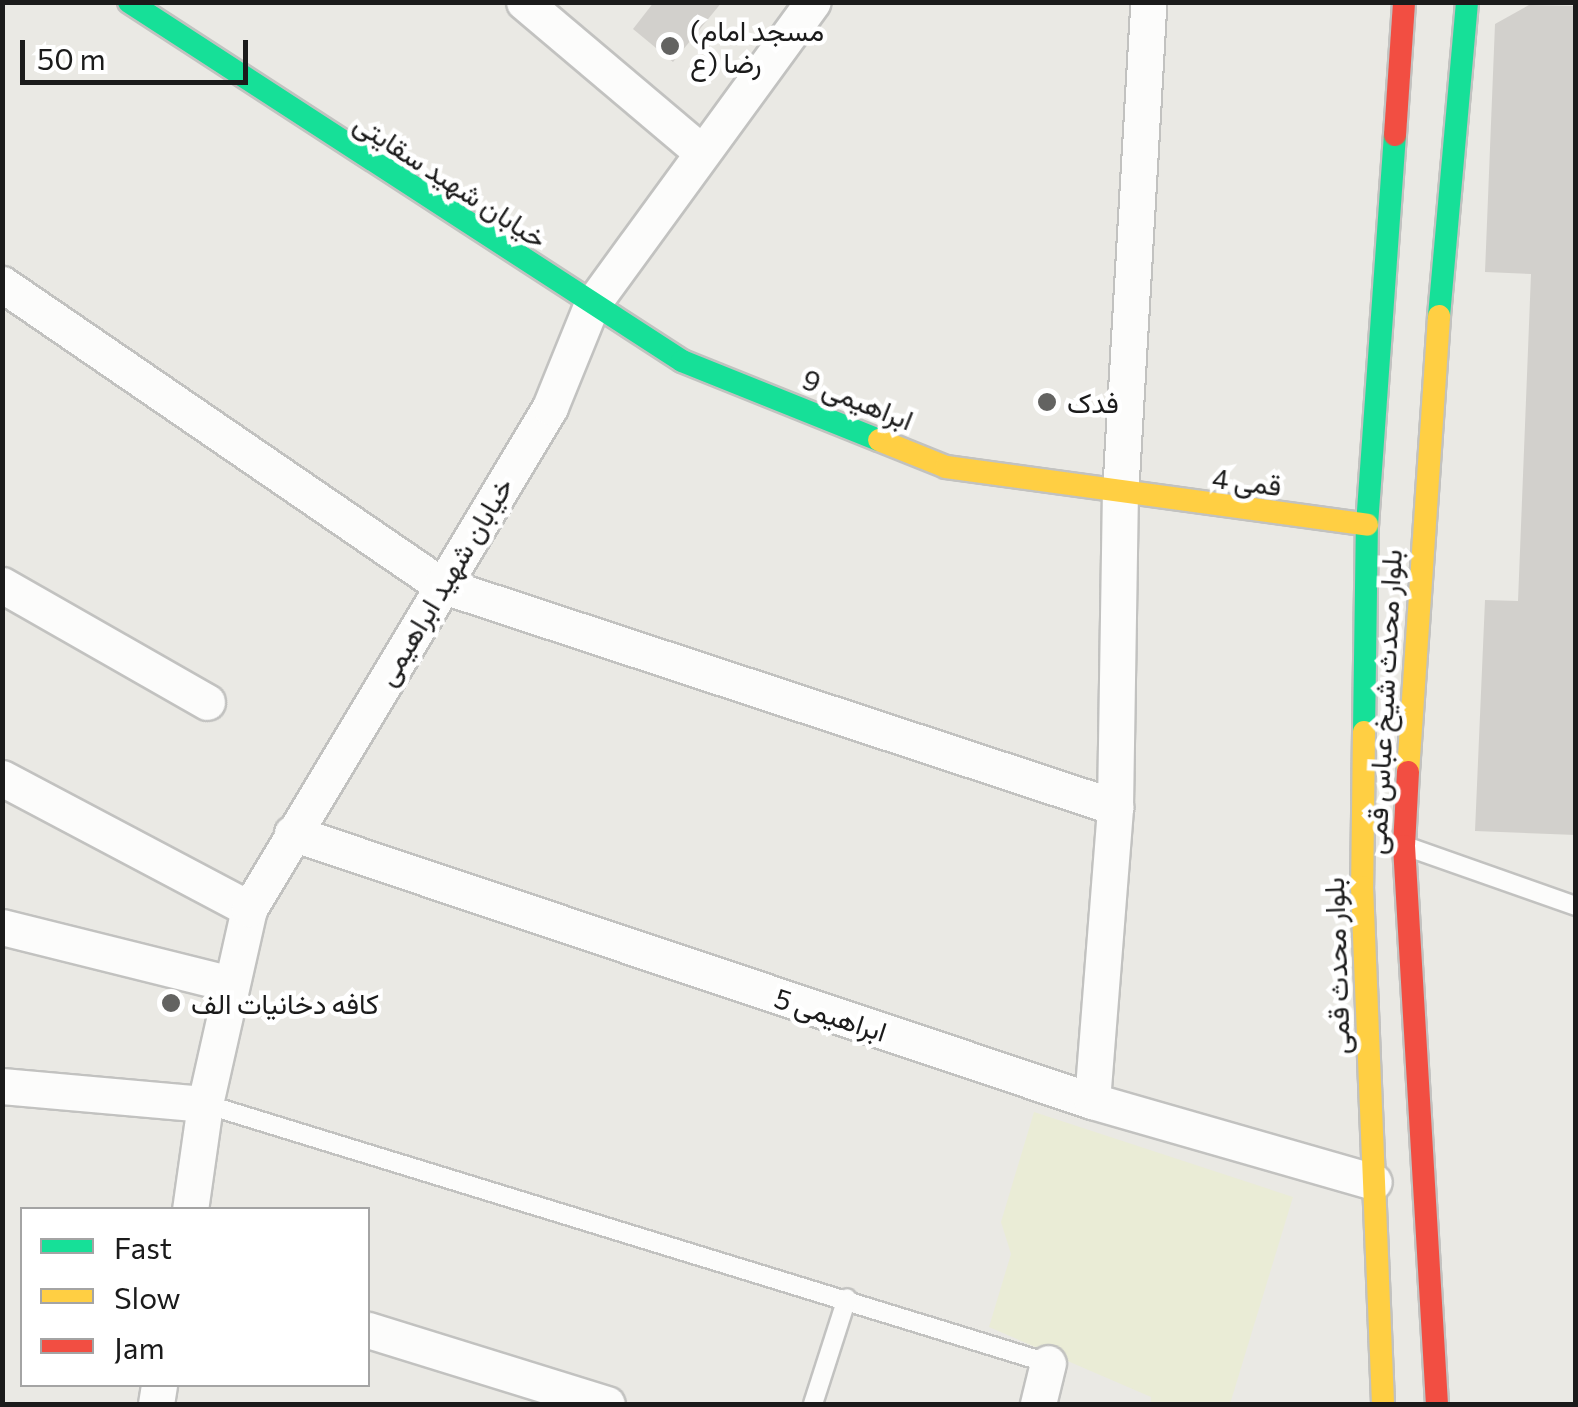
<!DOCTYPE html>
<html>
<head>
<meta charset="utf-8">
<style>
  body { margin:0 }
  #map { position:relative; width:1578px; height:1407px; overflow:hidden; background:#eae9e4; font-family:Commissioner,Vazirmatn,sans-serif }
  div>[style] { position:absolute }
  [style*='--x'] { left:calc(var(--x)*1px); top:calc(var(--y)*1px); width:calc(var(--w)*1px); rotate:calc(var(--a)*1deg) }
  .farmland>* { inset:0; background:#eaecd6 }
  .building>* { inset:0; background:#d2d0cc }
  .roads { filter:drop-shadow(2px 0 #c2c2c0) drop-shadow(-2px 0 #c2c2c0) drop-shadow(0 2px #c2c2c0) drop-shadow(0 -2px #c2c2c0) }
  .lane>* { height:18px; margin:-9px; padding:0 9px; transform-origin:9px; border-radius:9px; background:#fcfcfb }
  .street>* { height:35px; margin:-17.5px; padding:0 17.5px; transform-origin:17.5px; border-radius:17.5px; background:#fcfcfb }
  .fast>* { height:22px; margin:-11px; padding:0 11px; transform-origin:11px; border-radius:11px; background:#16e098 }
  .slow>* { height:22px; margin:-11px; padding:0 11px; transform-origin:11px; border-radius:11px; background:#ffcf43 }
  .jam>* { height:22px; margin:-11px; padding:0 11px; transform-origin:11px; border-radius:11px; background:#f24e42 }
  .dots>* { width:28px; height:28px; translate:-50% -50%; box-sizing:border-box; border:5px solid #fff; border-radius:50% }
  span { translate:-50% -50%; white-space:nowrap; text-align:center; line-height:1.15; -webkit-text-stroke:9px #fff; paint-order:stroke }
  .poi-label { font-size:28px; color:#1b1b1b }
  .left { translate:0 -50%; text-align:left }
  .street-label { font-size:28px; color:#1b1b1b }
  .frame { position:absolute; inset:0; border:5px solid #1b1b1b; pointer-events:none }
  .legend { position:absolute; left:20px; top:1207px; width:350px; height:180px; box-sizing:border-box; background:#fff; border:2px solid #a4a4a4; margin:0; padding:12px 18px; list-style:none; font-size:30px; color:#1b1b1b }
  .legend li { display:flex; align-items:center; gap:20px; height:50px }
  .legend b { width:50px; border:2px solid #a4a4a4 }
  .scale { position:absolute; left:20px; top:40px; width:228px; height:45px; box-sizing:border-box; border:5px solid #1b1b1b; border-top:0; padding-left:12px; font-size:30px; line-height:35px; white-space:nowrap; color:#1b1b1b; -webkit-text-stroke:8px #fff; paint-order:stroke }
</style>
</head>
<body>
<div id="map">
  <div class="farmland">
    <i style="clip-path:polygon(1034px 1112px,1293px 1197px,1230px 1404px,1151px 1404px,1151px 1397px,989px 1327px,1011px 1254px,1001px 1222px)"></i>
  </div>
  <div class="building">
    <i style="clip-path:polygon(654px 2px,722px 2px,673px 62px,633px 29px)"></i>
    <i style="clip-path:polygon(1529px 5px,1576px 6px,1576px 835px,1475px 831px,1485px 600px,1518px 601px,1531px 274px,1485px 272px,1495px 24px)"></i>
  </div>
  <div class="roads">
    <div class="lane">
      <i style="--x:1411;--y:848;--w:175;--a:19.4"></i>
      <i style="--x:205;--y:1104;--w:882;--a:17.08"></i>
      <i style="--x:813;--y:1404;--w:111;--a:-72.2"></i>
    </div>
    <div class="street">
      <i style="--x:524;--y:2;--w:229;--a:40.2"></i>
      <i style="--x:2;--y:284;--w:532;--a:34.44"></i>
      <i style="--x:441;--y:585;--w:710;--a:18.23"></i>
      <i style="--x:2;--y:585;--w:236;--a:29.7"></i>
      <i style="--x:2;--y:778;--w:280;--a:27.9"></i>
      <i style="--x:292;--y:833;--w:844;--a:18.52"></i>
      <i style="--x:1092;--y:1101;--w:293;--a:16"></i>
      <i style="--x:2;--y:927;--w:236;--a:14"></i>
      <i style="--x:2;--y:1086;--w:204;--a:5.1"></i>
      <i style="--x:1092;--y:1101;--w:295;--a:-85.5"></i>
      <i style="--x:1115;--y:807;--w:312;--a:-89.1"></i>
      <i style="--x:1120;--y:495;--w:494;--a:-86.7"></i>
      <i style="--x:190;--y:1210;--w:107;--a:-81.9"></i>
      <i style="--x:205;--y:1104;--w:200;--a:-77.3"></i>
      <i style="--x:249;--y:909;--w:585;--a:-59.05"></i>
      <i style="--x:550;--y:407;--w:109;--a:-67.9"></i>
      <i style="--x:591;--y:306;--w:376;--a:-53.9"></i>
      <i style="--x:368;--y:1330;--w:250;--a:17.2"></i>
      <i style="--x:156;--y:1404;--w:20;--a:-81"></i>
      <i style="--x:1038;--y:1404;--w:42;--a:-76.3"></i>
    </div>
    <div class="fast">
      <i style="--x:129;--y:2;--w:659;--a:32.99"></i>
      <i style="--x:682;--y:361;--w:212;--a:21.9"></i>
      <i style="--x:1439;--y:316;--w:315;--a:-84.9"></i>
      <i style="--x:1364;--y:732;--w:207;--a:-89.2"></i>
      <i style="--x:1367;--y:525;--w:391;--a:-85.9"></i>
    </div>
    <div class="slow">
      <i style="--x:879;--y:440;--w:72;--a:21.9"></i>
      <i style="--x:946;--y:467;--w:425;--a:7.8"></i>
      <i style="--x:1364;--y:732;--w:155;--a:90.7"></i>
      <i style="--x:1362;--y:887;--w:517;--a:87.67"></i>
      <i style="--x:1408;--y:772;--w:457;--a:-86.1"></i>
    </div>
    <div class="jam">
      <i style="--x:1395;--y:135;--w:133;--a:-86.1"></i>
      <i style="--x:1408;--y:772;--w:74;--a:93.1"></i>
      <i style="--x:1404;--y:846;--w:559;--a:86.62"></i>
    </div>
  </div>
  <div class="dots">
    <i style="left:670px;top:46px;background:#636361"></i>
    <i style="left:1047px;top:402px;background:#636361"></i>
    <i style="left:171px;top:1003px;background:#636361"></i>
  </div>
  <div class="poi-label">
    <span class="left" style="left:690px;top:46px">(مسجد امام<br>رضا (ع</span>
    <span class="left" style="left:1067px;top:402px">فدک</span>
    <span class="left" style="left:191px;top:1003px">کافه دخانیات الف</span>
  </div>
  <div class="street-label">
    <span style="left:451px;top:180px;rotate:33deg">خیابان شهید سقایتی</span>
    <span style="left:858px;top:399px;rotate:22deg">ابراهیمی 9</span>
    <span style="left:1247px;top:481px;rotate:7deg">قمی 4</span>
    <span style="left:444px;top:581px;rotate:-59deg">خیابان شهید ابراهیمی</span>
    <span style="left:1383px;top:702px;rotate:-87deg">بلوار محدث شیخ عباس قمی</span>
    <span style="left:1336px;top:966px;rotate:-92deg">بلوار محدث قمی</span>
    <span style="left:831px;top:1014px;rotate:18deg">ابراهیمی 5</span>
  </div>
  <div class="frame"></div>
  <ul class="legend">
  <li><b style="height:12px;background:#16e098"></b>Fast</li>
  <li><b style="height:12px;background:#ffcf43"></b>Slow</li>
  <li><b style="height:12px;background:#f24e42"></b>Jam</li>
  </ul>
  <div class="scale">50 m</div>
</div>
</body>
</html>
